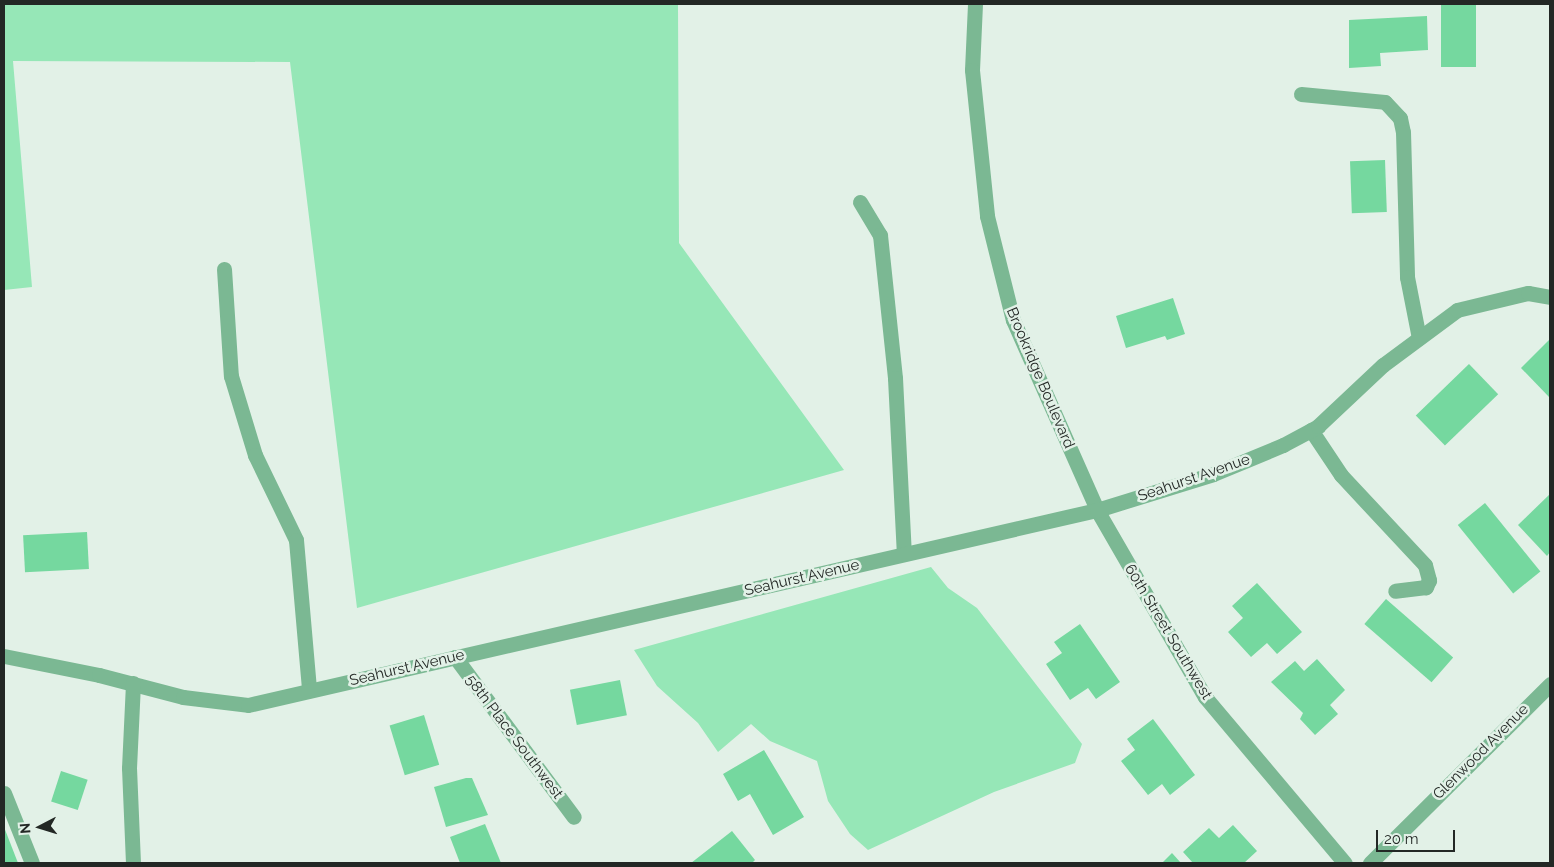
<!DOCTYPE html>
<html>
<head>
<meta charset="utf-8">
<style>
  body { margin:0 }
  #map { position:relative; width:1554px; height:867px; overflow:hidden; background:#e2f1e7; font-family:Raleway,sans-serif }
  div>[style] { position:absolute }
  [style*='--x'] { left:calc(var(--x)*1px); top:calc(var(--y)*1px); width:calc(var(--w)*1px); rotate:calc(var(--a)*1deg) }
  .green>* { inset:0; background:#96e7b7 }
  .building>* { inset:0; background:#75d89f; transform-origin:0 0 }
  .minor>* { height:15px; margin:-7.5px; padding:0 7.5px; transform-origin:7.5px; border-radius:7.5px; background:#7bb893 }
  span { translate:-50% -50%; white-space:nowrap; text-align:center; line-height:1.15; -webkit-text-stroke:5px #e2f1e7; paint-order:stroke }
  .street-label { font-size:15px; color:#232825 }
  .frame { position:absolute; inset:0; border:5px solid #232825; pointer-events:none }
  .north { position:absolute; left:15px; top:802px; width:50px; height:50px; -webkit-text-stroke:4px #e2f1e7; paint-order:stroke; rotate:265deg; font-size:14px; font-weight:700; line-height:20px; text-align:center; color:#232825 }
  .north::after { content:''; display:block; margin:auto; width:18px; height:22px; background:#232825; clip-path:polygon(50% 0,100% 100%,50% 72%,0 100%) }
  .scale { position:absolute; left:1376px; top:830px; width:79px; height:22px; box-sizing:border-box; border:2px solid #232825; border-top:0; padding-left:6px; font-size:15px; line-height:18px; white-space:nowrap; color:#232825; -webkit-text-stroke:4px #e2f1e7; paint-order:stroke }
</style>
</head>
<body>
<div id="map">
  <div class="green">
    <i style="clip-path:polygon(4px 4px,678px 4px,679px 243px,844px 470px,357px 608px,290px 62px,13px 61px,32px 287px,4px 290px)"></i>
    <i style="clip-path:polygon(931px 567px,948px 588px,977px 608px,1082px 744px,1075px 763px,994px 792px,868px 850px,850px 834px,828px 801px,817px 761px,770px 741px,751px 724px,718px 752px,698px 723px,657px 686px,634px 650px)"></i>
  </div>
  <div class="building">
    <i style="left:1441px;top:4px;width:35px;height:63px"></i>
    <i style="clip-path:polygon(1427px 16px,1428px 50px,1380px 53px,1381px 66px,1349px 68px,1349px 20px)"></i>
    <i style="left:1385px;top:160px;width:52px;height:35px;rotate:88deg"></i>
    <i style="clip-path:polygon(1173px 298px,1185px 334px,1167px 340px,1165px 336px,1126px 348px,1116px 316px)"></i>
    <i style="clip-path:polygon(1550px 339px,1550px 398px,1521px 368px)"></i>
    <i style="left:1469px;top:364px;width:42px;height:74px;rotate:46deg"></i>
    <i style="clip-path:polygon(1550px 494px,1550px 552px,1547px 556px,1518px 525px)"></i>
    <i style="left:1485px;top:503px;width:88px;height:35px;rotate:51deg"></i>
    <i style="left:87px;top:532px;width:37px;height:64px;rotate:87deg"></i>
    <i style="clip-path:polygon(1257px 583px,1302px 632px,1277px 654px,1267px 643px,1251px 657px,1228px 632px,1243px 618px,1232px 606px)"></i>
    <i style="left:1386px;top:599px;width:89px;height:33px;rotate:41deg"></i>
    <i style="clip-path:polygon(1080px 624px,1120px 682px,1096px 699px,1088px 688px,1070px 700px,1046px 664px,1062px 653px,1054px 642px)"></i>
    <i style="clip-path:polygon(1317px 659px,1345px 690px,1330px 705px,1338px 714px,1315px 735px,1300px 719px,1303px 713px,1271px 682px,1295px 661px,1304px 671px)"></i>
    <i style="left:620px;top:680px;width:36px;height:51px;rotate:79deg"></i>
    <i style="left:424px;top:715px;width:52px;height:36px;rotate:73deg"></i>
    <i style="clip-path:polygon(1153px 719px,1195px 775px,1170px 795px,1162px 784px,1148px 795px,1121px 761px,1135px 750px,1127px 739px)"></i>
    <i style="clip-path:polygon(764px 750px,804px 817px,773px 835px,750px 794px,738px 801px,723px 774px)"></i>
    <i style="left:61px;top:771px;width:28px;height:32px;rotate:18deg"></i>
    <i style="clip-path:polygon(466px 778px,472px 778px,488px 815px,446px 827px,434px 787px)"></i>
    <i style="clip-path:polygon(485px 824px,501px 863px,460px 863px,450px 837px)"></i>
    <i style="clip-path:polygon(1233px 825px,1257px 851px,1244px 863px,1193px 863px,1183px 852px,1209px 828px,1219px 838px)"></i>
    <i style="clip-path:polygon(4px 827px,18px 863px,4px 863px)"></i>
    <i style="clip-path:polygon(732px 831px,755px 860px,752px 863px,691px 863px)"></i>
    <i style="clip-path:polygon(1172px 853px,1181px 863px,1162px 863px)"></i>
  </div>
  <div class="minor">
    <i style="--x:975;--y:4;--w:66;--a:92.6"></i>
    <i style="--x:972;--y:70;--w:147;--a:84.1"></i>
    <i style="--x:987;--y:216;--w:107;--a:76"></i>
    <i style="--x:1013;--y:320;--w:208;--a:66.1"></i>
    <i style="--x:1097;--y:510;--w:216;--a:60"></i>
    <i style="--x:1205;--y:697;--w:217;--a:49.9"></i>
    <i style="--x:1301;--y:94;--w:84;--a:5.4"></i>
    <i style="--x:1385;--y:102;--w:22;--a:47"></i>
    <i style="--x:1400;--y:118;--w:14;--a:78"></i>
    <i style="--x:1403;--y:132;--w:145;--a:88.4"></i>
    <i style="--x:1407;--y:277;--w:62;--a:78.9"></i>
    <i style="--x:860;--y:202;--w:39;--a:59"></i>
    <i style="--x:880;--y:235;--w:144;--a:84"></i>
    <i style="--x:895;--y:378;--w:176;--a:87.1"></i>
    <i style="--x:224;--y:269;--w:107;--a:86.3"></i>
    <i style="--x:231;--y:376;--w:83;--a:73.1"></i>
    <i style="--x:255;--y:455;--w:94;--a:64.2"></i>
    <i style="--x:296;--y:540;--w:151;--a:85"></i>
    <i style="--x:1311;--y:430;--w:54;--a:56.3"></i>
    <i style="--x:1341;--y:475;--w:123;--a:47"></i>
    <i style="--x:1425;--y:565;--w:16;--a:75"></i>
    <i style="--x:1429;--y:580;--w:8;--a:113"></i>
    <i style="--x:1426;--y:587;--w:31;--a:173"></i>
    <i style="--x:4;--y:656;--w:97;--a:11.3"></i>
    <i style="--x:99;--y:675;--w:87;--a:14.7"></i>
    <i style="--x:183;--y:697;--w:65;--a:7"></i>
    <i style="--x:248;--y:705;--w:871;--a:-12.94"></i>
    <i style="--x:1097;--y:510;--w:121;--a:-17.2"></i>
    <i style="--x:1213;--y:474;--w:76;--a:-22.5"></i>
    <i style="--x:1283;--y:445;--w:40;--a:-28"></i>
    <i style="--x:1318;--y:426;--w:89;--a:-43.2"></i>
    <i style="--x:1383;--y:365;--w:92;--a:-36.6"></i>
    <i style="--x:1457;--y:310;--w:73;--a:-13.5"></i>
    <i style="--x:1528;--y:293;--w:22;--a:10"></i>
    <i style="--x:455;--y:657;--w:199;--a:53.4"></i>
    <i style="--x:4;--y:793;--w:75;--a:68.2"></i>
    <i style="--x:133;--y:863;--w:95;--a:-92.4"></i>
    <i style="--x:129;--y:768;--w:85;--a:-87.3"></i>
    <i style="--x:1370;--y:863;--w:254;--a:-44.8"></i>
  </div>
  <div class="street-label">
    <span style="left:1040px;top:378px;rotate:67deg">Brookridge Boulevard</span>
    <span style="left:1194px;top:478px;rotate:-19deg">Seahurst Avenue</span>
    <span style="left:802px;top:578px;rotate:-13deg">Seahurst Avenue</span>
    <span style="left:1168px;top:632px;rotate:59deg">60th Street Southwest</span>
    <span style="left:407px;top:668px;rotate:-13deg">Seahurst Avenue</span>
    <span style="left:514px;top:737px;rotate:53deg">58th Place Southwest</span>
    <span style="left:1481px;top:752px;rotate:-45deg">Glenwood Avenue</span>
  </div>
  <div class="frame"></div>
  <div class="north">N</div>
  <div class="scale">20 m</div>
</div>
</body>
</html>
